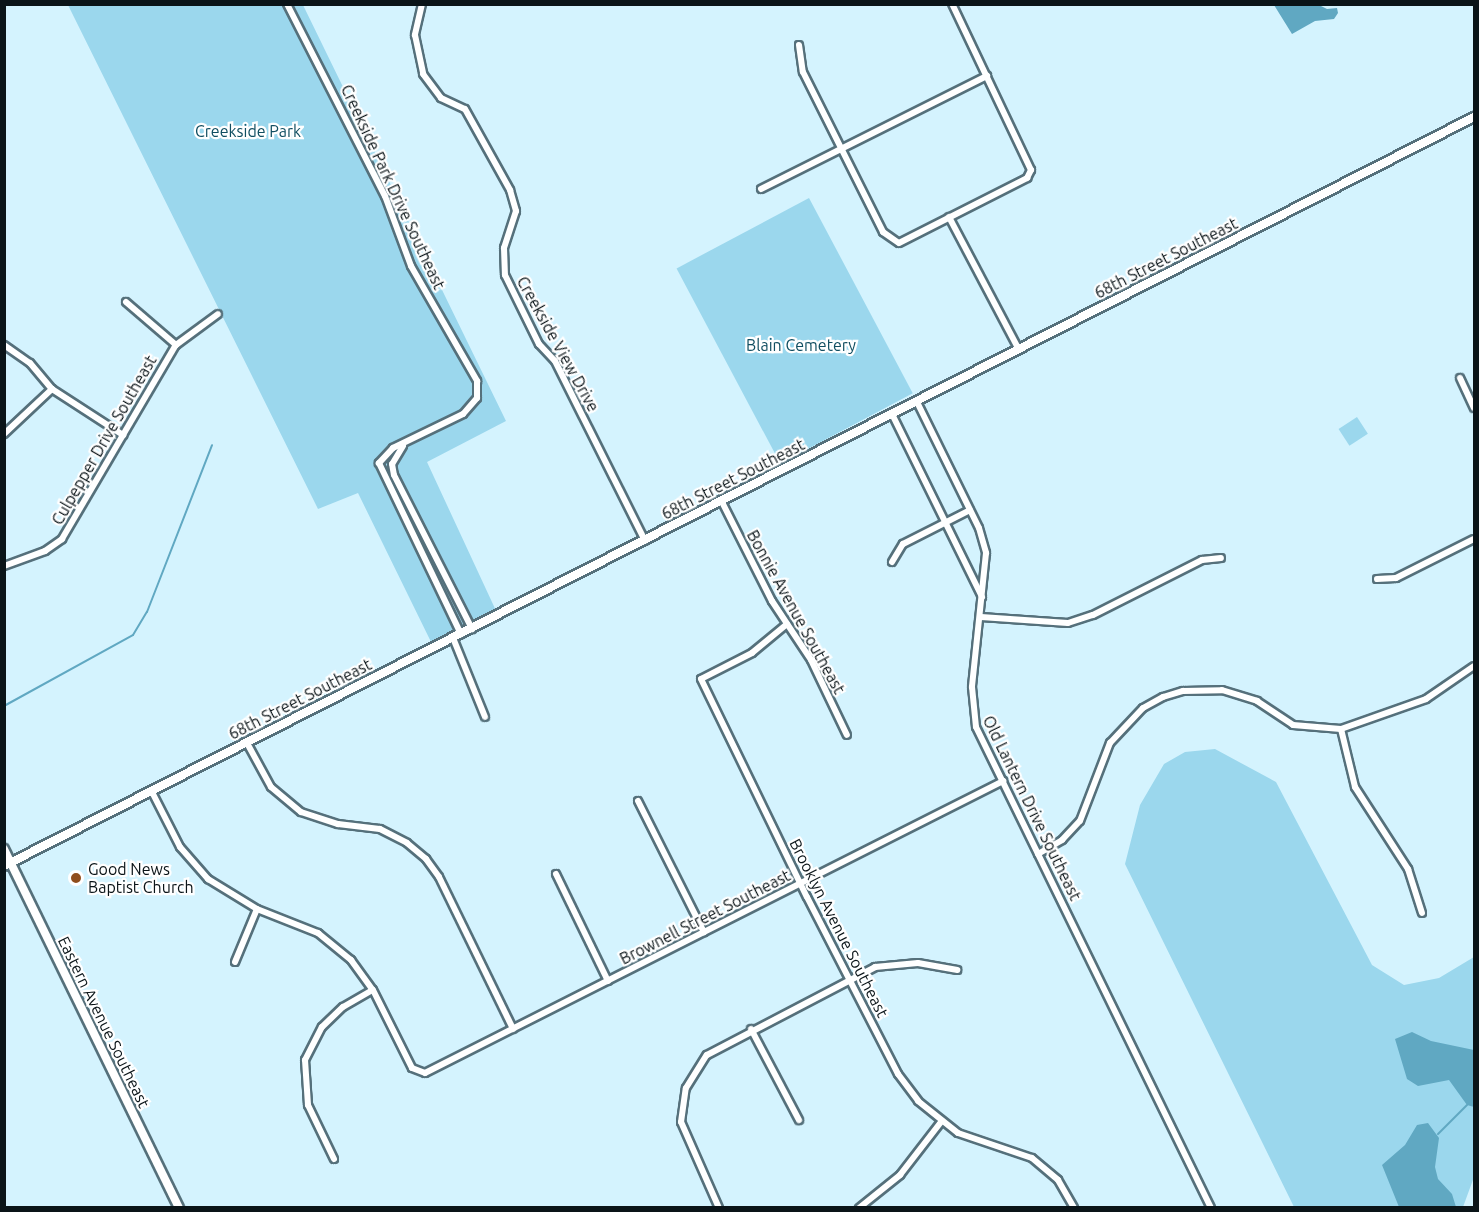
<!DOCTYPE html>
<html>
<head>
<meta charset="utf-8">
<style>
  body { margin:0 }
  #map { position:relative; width:1479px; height:1212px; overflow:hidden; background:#d4f3fe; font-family:Ubuntu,sans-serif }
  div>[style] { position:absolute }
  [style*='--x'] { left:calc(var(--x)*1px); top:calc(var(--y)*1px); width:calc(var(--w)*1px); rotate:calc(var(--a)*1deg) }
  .green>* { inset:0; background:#9bd7ed; transform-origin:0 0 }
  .water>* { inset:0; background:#60a8c2 }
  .stream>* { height:2px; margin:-1px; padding:0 1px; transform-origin:1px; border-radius:1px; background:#60a8c2 }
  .roads { filter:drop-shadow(2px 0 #55707b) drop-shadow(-2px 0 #55707b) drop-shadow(0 2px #55707b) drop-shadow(0 -2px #55707b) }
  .minor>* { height:6px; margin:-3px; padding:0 3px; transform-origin:3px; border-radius:3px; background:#fff }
  .tertiary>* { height:8px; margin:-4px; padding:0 4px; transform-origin:4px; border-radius:4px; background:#fff }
  .secondary>* { height:8px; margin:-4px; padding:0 4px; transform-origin:4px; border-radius:4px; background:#fff }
  .dots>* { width:16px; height:16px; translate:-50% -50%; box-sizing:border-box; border:3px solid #fff; border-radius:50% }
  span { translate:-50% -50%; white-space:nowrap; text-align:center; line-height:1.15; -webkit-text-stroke:4.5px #fff; paint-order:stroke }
  .park-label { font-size:16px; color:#104e61 }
  .street-label { font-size:16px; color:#0a1418 }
  .poi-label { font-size:16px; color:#0a1418 }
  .left { translate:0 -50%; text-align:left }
  .frame { position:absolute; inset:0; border:6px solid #0a1418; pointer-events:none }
</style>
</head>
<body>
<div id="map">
  <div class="green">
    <i style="clip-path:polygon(68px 5px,303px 5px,506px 421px,427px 462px,498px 615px,434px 648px,358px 493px,318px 509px)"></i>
    <i style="left:809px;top:198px;width:221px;height:150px;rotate:62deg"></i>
    <i style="left:1357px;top:417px;width:20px;height:22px;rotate:57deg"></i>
    <i style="clip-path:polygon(1215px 749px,1276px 782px,1372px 965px,1404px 985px,1439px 978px,1474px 957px,1474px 1177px,1463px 1207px,1294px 1207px,1125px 864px,1140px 805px,1164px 764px,1185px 752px)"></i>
  </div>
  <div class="water">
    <i style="clip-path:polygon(1274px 5px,1319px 5px,1327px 9px,1337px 8px,1338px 13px,1334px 19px,1315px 21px,1292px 34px)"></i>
    <i style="clip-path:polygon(1412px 1032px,1431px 1041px,1474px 1050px,1474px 1107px,1467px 1105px,1449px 1080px,1418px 1086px,1407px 1079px,1395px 1039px)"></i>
    <i style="clip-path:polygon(1428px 1123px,1439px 1138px,1435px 1167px,1438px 1179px,1452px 1194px,1456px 1207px,1399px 1207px,1382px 1165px,1405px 1145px,1417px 1125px)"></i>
  </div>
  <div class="stream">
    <i style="--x:4;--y:706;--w:147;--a:-28.8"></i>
    <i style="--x:133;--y:635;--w:27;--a:-59"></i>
    <i style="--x:147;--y:612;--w:179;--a:-68.7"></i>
    <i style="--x:1438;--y:1134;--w:41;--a:-45"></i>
  </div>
  <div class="roads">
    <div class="minor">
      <i style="--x:287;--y:4;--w:216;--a:63"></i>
      <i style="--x:385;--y:196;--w:75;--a:69.6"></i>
      <i style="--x:411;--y:266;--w:133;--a:60.1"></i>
      <i style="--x:477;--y:381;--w:17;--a:90"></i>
      <i style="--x:477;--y:398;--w:21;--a:131"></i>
      <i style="--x:463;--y:414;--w:78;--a:154.1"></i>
      <i style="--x:393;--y:448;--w:21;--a:133"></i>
      <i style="--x:379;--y:463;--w:190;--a:64.4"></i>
      <i style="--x:422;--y:4;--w:32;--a:103"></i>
      <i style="--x:415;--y:35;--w:40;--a:78"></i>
      <i style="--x:423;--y:74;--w:30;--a:53"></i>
      <i style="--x:441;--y:98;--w:26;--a:25"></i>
      <i style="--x:465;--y:109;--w:93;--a:60.9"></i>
      <i style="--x:510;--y:190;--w:22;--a:74"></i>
      <i style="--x:516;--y:211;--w:39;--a:108"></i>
      <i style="--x:504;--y:248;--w:27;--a:88"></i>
      <i style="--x:505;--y:275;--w:77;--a:63.8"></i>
      <i style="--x:539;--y:344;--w:23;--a:47"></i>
      <i style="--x:555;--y:361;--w:201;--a:63.4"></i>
      <i style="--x:799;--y:45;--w:27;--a:82"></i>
      <i style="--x:803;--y:72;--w:179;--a:63.4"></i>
      <i style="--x:883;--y:232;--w:19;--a:35"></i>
      <i style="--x:899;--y:243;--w:144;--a:-26.9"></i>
      <i style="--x:1027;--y:178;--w:9;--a:-63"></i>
      <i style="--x:1031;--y:170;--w:184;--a:-115.4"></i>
      <i style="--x:761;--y:189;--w:253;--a:-26.6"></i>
      <i style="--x:949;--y:217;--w:150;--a:62.2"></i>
      <i style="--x:126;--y:302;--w:66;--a:40.7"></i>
      <i style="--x:4;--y:345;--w:32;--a:35"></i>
      <i style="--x:30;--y:363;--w:34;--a:50"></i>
      <i style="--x:52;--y:389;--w:85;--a:32.9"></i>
      <i style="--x:1460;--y:378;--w:33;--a:65"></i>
      <i style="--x:917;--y:402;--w:140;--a:63.8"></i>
      <i style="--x:979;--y:528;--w:26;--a:74"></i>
      <i style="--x:986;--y:553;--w:135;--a:96"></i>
      <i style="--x:972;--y:687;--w:40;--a:84.3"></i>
      <i style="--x:976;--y:727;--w:535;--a:63.96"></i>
      <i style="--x:892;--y:414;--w:204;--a:63.8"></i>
      <i style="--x:4;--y:434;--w:66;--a:-43.2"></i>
      <i style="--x:403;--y:446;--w:21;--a:121"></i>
      <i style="--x:392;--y:464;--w:11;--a:80"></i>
      <i style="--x:394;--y:475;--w:173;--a:63.1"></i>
      <i style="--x:722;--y:502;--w:111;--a:63.2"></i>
      <i style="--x:772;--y:601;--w:71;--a:56.5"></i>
      <i style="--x:811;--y:660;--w:83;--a:64.4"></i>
      <i style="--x:892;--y:562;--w:21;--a:-59"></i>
      <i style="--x:903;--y:544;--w:75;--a:-26.9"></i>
      <i style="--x:4;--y:566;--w:44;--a:-20.1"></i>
      <i style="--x:45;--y:551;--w:21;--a:-35"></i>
      <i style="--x:62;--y:539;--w:225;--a:-59.6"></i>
      <i style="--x:176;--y:345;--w:52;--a:-36.4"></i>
      <i style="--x:1377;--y:579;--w:19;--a:-3"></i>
      <i style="--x:1396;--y:578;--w:87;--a:-26.6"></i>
      <i style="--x:981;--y:617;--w:87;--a:3.9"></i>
      <i style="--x:1068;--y:623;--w:26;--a:-18"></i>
      <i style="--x:1093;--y:615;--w:122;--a:-26.8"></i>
      <i style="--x:1202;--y:560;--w:19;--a:-6"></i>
      <i style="--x:787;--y:624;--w:45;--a:140.4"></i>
      <i style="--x:752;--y:653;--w:57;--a:153"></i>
      <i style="--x:701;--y:679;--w:242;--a:64.1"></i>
      <i style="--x:807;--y:897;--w:199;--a:62.8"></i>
      <i style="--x:898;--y:1074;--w:34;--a:53"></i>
      <i style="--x:918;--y:1101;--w:51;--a:38.7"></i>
      <i style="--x:958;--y:1133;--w:78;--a:18.7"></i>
      <i style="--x:1032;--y:1158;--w:34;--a:40"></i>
      <i style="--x:1058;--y:1180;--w:32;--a:60"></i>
      <i style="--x:453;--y:638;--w:85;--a:67.9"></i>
      <i style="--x:1341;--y:729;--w:60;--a:76.4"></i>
      <i style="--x:1355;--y:787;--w:98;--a:57.1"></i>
      <i style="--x:1408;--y:869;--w:46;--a:72.3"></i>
      <i style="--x:247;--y:743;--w:50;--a:61.4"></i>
      <i style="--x:271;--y:787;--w:39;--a:40"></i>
      <i style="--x:301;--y:812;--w:39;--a:18"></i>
      <i style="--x:338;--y:824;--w:42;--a:6.8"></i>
      <i style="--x:380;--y:829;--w:30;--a:27"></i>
      <i style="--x:407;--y:843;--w:25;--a:40"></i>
      <i style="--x:426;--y:859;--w:22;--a:54"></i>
      <i style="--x:439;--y:877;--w:169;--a:64"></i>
      <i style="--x:152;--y:792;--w:62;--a:63"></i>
      <i style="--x:180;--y:847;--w:43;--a:48.8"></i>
      <i style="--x:208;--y:879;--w:57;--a:31.5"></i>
      <i style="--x:257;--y:909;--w:66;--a:21.5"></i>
      <i style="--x:318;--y:933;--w:43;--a:39.3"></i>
      <i style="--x:351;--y:960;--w:37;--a:54"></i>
      <i style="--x:373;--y:990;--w:87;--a:63.4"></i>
      <i style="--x:412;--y:1068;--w:14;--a:21"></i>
      <i style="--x:425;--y:1073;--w:648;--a:-26.8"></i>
      <i style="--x:638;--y:801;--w:147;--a:63.3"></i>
      <i style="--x:1038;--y:854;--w:28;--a:-30"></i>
      <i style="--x:1062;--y:840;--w:26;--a:-47"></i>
      <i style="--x:1080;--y:821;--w:84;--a:-69"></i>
      <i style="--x:1110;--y:743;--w:48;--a:-46.7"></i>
      <i style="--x:1143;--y:708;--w:23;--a:-29"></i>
      <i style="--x:1163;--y:697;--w:21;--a:-17"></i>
      <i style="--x:1183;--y:691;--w:39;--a:-1"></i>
      <i style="--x:1222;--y:690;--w:37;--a:17"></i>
      <i style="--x:1257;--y:701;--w:43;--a:33.7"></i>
      <i style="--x:1293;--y:725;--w:48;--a:4.8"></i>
      <i style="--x:1341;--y:729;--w:90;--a:-19.4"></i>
      <i style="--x:1426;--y:699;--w:58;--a:-34.5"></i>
      <i style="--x:556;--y:874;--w:119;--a:64.1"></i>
      <i style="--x:235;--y:962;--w:57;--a:-67.5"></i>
      <i style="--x:751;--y:1029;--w:103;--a:62.2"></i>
      <i style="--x:334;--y:1159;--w:60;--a:-115.7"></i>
      <i style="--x:308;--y:1105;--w:45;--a:-93.8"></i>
      <i style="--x:305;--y:1060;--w:37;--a:-63"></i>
      <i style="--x:322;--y:1027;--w:29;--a:-44"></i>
      <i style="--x:343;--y:1007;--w:34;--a:-30"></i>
      <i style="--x:719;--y:1208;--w:94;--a:-113.8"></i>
      <i style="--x:681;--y:1122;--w:34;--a:-82"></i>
      <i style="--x:686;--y:1088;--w:39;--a:-58"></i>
      <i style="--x:707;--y:1055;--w:190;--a:-27.6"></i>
      <i style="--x:875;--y:967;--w:43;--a:-5.3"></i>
      <i style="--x:918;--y:963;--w:40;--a:10"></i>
      <i style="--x:859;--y:1208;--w:53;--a:-38.8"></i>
      <i style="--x:900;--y:1175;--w:67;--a:-52.3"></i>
    </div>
    <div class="tertiary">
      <i style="--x:4;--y:849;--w:399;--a:64"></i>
    </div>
    <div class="secondary">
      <i style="--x:4;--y:866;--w:1650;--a:-27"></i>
    </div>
  </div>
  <div class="dots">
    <i style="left:76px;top:878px;background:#8f4d1c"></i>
  </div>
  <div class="park-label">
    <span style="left:248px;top:131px">Creekside Park</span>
    <span style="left:801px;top:345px">Blain Cemetery</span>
  </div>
  <div class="street-label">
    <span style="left:393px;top:187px;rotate:65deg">Creekside Park Drive Southeast</span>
    <span style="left:1166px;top:258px;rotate:-27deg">68th Street Southeast</span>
    <span style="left:558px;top:344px;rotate:61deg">Creekside View Drive</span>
    <span style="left:104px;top:440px;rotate:-60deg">Culpepper Drive Southeast</span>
    <span style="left:733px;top:479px;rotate:-27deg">68th Street Southeast</span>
    <span style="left:796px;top:612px;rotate:61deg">Bonnie Avenue Southeast</span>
    <span style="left:300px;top:699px;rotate:-27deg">68th Street Southeast</span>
    <span style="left:1032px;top:808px;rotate:64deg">Old Lantern Drive Southeast</span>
    <span style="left:705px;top:917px;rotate:-27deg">Brownell Street Southeast</span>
    <span style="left:839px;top:928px;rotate:63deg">Brooklyn Avenue Southeast</span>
    <span style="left:104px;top:1022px;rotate:64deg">Eastern Avenue Southeast</span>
  </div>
  <div class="poi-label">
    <span class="left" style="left:88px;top:878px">Good News<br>Baptist Church</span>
  </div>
  <div class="frame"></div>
</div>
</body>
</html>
